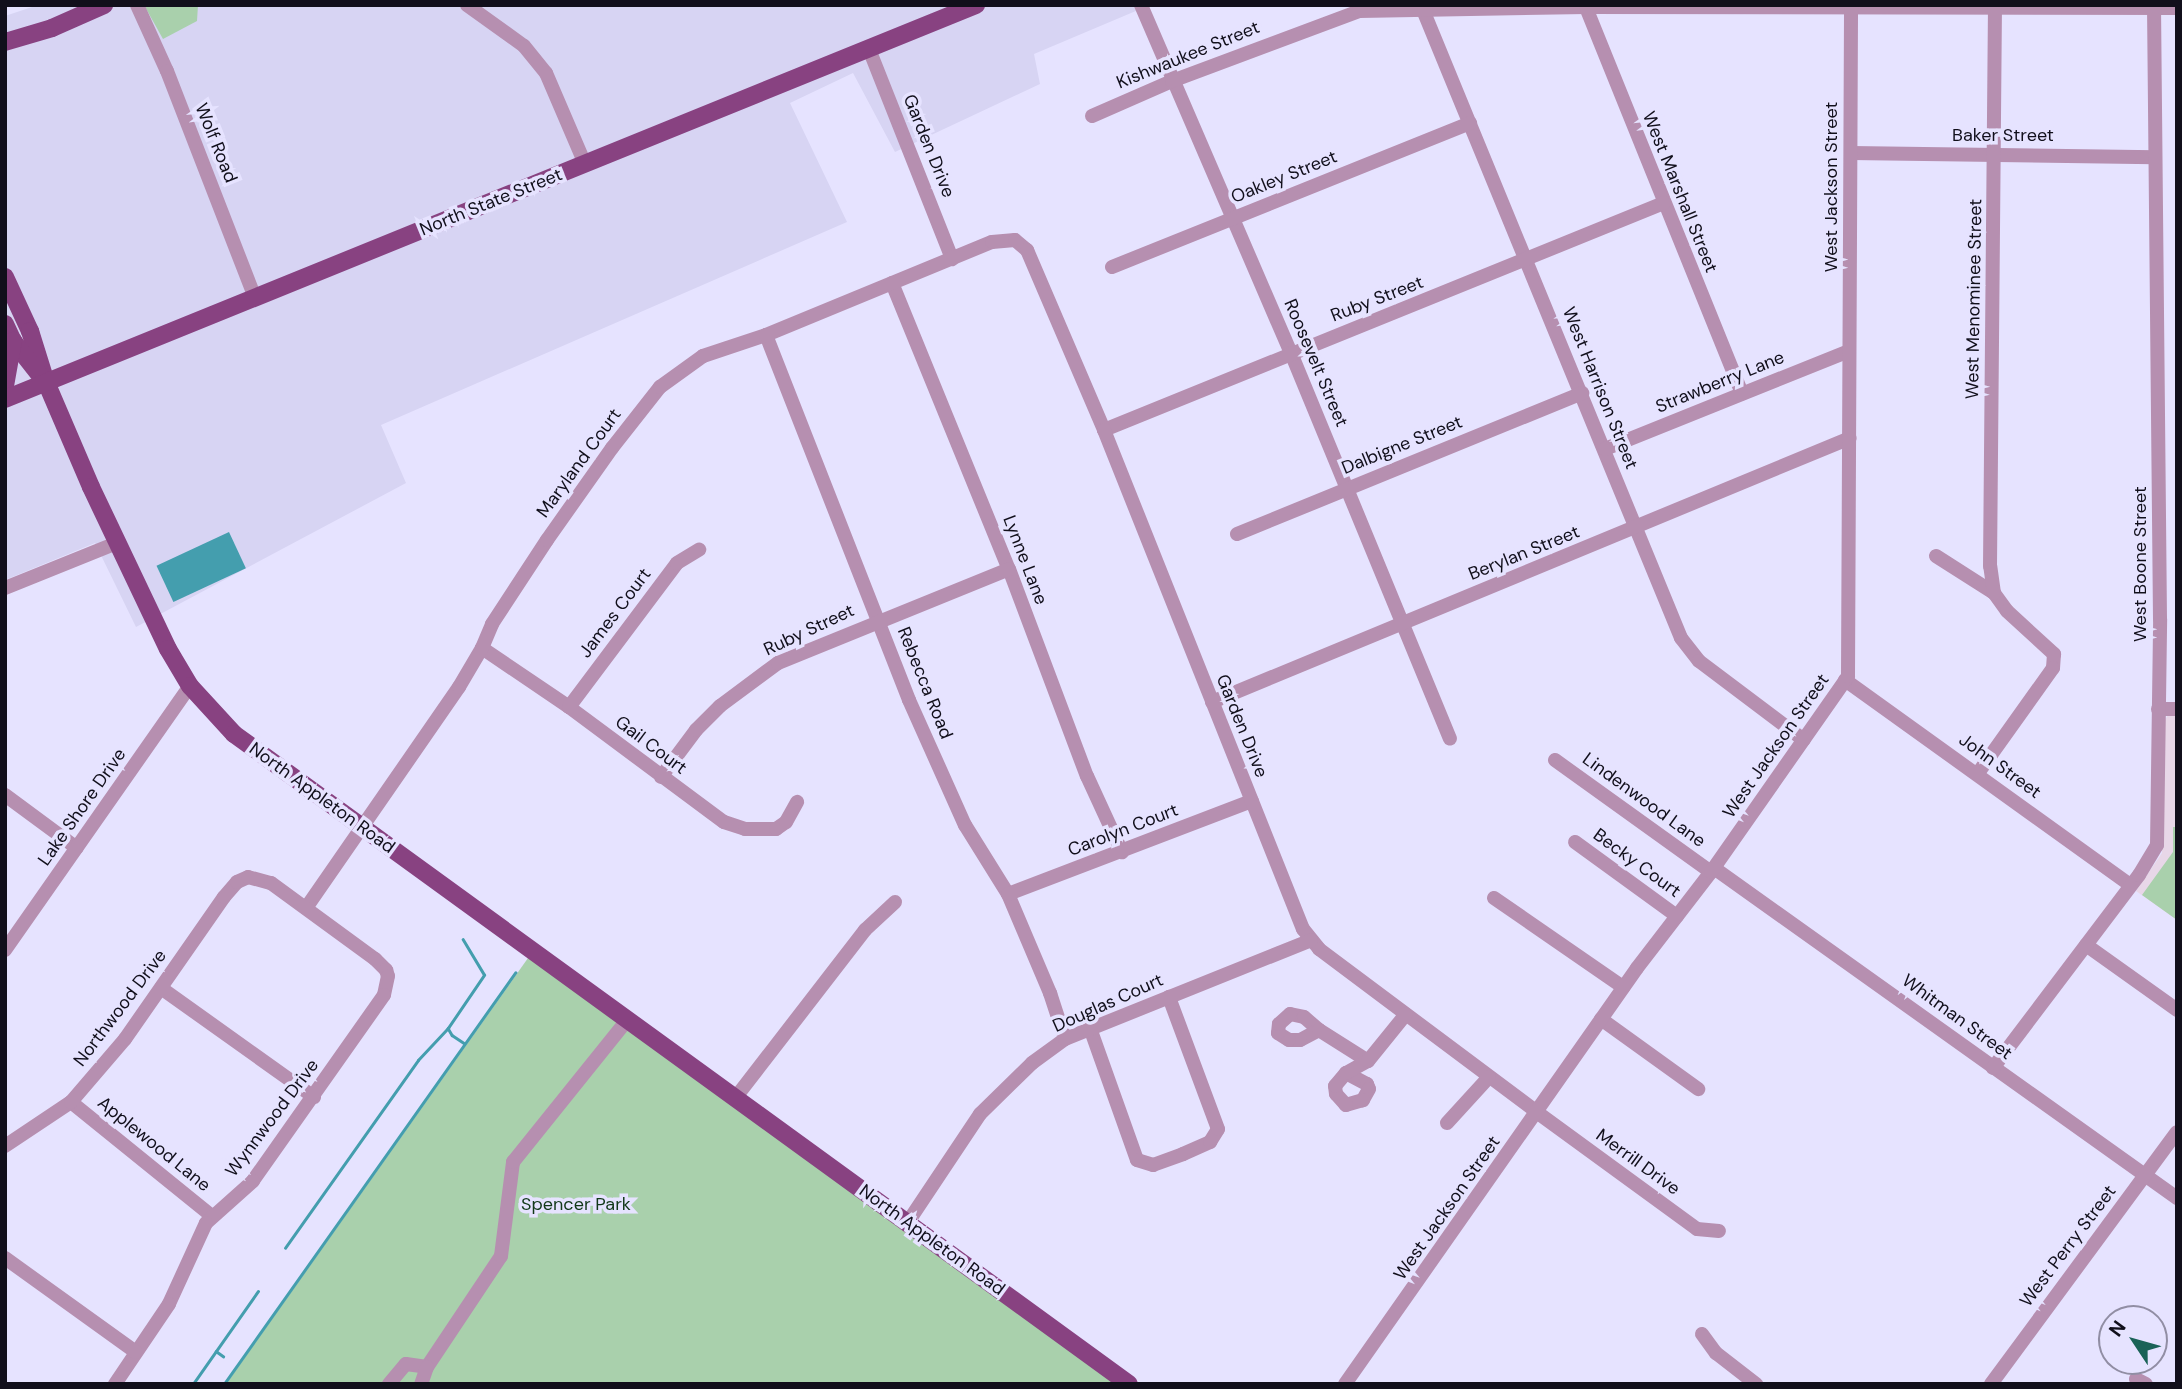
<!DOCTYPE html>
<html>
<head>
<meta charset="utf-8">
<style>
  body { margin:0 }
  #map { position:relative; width:2182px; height:1389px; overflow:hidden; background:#e6e3ff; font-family:"DM Sans",sans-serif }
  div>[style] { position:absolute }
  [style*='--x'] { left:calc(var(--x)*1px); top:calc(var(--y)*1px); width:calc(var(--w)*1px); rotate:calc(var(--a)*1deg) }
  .built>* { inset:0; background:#d7d4f3 }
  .education>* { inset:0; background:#e8d7e8 }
  .green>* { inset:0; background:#a9d0ac }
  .water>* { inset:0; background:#449eae; transform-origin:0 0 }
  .stream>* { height:2.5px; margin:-1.25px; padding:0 1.25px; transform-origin:1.25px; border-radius:1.25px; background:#449eae }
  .minor>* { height:14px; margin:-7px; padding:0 7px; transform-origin:7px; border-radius:7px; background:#b68fb0 }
  .major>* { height:18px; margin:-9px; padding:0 9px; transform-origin:9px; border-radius:9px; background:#884281 }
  span { translate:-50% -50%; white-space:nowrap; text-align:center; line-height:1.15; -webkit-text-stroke:7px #e6e3ff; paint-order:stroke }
  .street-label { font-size:18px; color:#110f1b }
  .park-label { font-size:18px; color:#113818 }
  .frame { position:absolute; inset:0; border:7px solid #110f1b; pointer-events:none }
  .north { position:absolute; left:2098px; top:1305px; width:70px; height:70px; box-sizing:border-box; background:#e6e3ff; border:2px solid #918ea4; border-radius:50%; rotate:306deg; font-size:19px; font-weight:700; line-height:28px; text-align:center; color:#110f1b }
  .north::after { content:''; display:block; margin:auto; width:24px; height:32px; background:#1a6257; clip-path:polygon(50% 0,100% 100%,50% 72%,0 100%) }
</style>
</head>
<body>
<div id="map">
  <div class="built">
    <i style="clip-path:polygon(38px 5px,1150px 5px,1034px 54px,1040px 84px,895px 152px,853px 73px,790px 103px,847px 222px,381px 425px,406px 483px,136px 627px,95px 543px,5px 580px,5px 16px)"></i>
  </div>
  <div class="education">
    <i style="clip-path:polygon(2168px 715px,2177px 715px,2177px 920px,2136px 891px,2162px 853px,2163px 723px)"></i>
  </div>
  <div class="green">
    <i style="clip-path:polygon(144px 5px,198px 5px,197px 21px,163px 39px)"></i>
    <i style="clip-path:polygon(2173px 827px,2177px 827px,2177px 920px,2142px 895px,2173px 852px)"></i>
    <i style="clip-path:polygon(533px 951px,1133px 1384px,226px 1384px)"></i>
  </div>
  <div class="water">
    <i style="left:229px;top:532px;width:40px;height:80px;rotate:65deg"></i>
  </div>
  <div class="stream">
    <i style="--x:448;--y:1028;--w:8;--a:60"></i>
    <i style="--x:452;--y:1035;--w:14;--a:34"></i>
    <i style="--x:285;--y:1248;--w:230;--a:-54.7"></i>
    <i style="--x:418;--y:1060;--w:44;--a:-46.8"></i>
    <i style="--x:448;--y:1028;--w:64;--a:-55.8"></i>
    <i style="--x:484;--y:975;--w:41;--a:-121"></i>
    <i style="--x:216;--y:1351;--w:9;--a:36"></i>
    <i style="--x:193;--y:1384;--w:113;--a:-55"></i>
    <i style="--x:224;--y:1384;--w:504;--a:-54.7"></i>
  </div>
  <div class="minor">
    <i style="--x:137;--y:5;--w:72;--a:65.6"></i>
    <i style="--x:167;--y:71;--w:243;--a:68.8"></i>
    <i style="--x:467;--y:5;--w:70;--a:35.7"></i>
    <i style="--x:524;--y:46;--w:35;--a:51"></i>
    <i style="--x:546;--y:73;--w:99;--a:66.8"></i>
    <i style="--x:1141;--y:5;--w:379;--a:66.7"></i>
    <i style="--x:1291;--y:353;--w:417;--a:67.6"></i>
    <i style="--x:1421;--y:5;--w:684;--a:67.67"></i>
    <i style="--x:1681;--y:638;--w:29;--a:52"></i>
    <i style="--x:1699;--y:661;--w:131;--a:37"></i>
    <i style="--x:1585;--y:5;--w:419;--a:68"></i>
    <i style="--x:869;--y:49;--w:226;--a:68.4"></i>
    <i style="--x:1092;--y:116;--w:87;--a:-23.6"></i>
    <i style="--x:1172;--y:81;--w:200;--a:-20.5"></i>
    <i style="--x:1359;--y:11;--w:227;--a:-1"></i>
    <i style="--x:1586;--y:7;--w:591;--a:0.1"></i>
    <i style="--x:1851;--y:153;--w:304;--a:0.8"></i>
    <i style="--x:1112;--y:267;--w:386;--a:-21.9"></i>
    <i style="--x:892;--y:283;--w:309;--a:67.8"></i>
    <i style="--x:1009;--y:569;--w:221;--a:69.4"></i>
    <i style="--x:1087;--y:776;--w:84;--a:65.3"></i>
    <i style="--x:766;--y:335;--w:392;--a:68.6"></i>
    <i style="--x:909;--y:700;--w:137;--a:65.9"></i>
    <i style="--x:965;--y:825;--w:81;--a:58.1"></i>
    <i style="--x:1008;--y:894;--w:108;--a:67"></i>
    <i style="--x:1050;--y:993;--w:48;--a:71.9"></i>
    <i style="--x:1104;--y:430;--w:604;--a:-22.07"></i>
    <i style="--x:1605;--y:449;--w:263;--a:-21.9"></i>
    <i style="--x:1237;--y:534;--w:373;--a:-22.2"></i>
    <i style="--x:1936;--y:556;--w:69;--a:32.5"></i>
    <i style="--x:1994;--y:593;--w:22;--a:54"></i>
    <i style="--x:2007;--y:611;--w:64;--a:42.5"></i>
    <i style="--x:2054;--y:654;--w:14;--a:94"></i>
    <i style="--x:2053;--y:668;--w:129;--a:125.5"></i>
    <i style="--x:5;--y:588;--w:121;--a:-21.9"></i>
    <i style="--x:1994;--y:593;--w:27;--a:-98"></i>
    <i style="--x:1990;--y:566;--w:561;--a:-89.49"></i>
    <i style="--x:482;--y:648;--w:105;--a:34.1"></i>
    <i style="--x:569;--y:707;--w:193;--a:36.6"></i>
    <i style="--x:724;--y:822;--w:22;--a:18"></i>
    <i style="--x:745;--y:829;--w:31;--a:0"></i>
    <i style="--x:776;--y:829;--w:12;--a:-35"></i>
    <i style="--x:786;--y:822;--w:23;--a:-61"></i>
    <i style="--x:1845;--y:680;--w:351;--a:35.7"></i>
    <i style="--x:1212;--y:702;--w:690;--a:-22.48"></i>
    <i style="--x:569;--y:707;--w:180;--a:-53.1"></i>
    <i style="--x:677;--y:563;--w:26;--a:-31"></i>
    <i style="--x:2158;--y:709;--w:19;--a:0"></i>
    <i style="--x:1555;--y:760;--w:192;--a:35.7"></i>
    <i style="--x:661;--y:777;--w:59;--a:-53.3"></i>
    <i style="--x:696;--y:730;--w:34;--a:-45"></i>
    <i style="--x:720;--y:706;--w:72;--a:-36.6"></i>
    <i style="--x:778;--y:663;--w:249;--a:-22.1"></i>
    <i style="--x:5;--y:795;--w:89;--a:36.4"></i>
    <i style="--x:1575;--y:842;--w:126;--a:36"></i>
    <i style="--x:1714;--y:868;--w:569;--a:35.48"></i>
    <i style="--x:1008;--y:894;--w:261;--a:-20.9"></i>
    <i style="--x:1494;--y:898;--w:157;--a:34.6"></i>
    <i style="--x:306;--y:908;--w:269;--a:-55.3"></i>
    <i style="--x:459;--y:687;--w:45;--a:-59.5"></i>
    <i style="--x:482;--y:648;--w:26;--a:-67"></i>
    <i style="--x:492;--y:624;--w:100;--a:-56.8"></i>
    <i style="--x:547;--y:540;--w:113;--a:-54.8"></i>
    <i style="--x:612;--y:448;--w:78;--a:-51.8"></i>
    <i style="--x:660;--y:387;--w:53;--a:-35.8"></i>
    <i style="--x:703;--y:356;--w:66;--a:-18.4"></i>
    <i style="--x:766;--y:335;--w:244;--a:-22.4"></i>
    <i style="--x:992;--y:242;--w:23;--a:-5"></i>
    <i style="--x:1015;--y:240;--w:16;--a:40"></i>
    <i style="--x:1027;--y:250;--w:196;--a:66.8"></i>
    <i style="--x:1104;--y:430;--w:537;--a:68.26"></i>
    <i style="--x:1303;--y:929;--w:26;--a:51"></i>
    <i style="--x:1319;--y:949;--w:274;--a:36.8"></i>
    <i style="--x:1538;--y:1113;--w:197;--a:36.1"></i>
    <i style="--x:1697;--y:1229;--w:22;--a:5"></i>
    <i style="--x:2086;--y:945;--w:112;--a:35.5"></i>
    <i style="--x:5;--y:950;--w:322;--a:-55"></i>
    <i style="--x:161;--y:988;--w:188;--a:35.5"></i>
    <i style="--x:1290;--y:1014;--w:14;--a:12"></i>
    <i style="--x:1304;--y:1017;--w:20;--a:41"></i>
    <i style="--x:1319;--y:1030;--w:21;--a:152"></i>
    <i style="--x:1300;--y:1040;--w:11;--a:180"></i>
    <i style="--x:1289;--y:1040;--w:13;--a:-148"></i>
    <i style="--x:1278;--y:1033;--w:9;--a:-84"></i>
    <i style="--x:1279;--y:1024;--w:15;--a:-42"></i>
    <i style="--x:1601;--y:1019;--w:120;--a:35.8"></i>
    <i style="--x:1090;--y:1028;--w:140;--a:70.4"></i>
    <i style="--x:1137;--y:1160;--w:17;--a:17"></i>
    <i style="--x:1153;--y:1165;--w:32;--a:-20"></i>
    <i style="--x:1183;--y:1154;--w:30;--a:-24"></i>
    <i style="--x:1210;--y:1142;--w:15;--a:-58"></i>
    <i style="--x:1218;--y:1129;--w:141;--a:-110.4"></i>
    <i style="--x:1319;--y:1030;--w:58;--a:32.3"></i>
    <i style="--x:1993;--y:1068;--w:242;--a:-52.9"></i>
    <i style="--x:2139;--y:875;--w:35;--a:-59"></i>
    <i style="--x:2157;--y:845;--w:226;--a:-89.2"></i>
    <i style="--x:2160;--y:619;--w:614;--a:-90.56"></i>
    <i style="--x:1346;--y:1073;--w:24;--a:28"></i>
    <i style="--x:1367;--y:1084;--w:5;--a:68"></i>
    <i style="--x:1369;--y:1089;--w:13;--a:119"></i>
    <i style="--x:1363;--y:1100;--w:18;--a:164"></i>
    <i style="--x:1346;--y:1105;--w:15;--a:-132"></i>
    <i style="--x:1336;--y:1094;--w:8;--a:-97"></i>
    <i style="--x:1335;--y:1086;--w:17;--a:-50"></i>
    <i style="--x:1346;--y:1073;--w:25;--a:-29"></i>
    <i style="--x:1368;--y:1061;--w:60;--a:-51"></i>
    <i style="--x:736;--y:1097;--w:211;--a:-52.3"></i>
    <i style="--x:865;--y:930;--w:41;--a:-43"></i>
    <i style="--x:71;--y:1102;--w:181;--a:39"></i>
    <i style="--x:1447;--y:1123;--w:62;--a:-47.6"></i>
    <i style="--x:5;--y:1146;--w:79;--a:-33.7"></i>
    <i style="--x:71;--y:1102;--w:83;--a:-49.4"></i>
    <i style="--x:125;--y:1039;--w:173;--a:-55.1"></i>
    <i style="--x:224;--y:897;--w:20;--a:-49"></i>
    <i style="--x:237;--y:882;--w:12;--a:-24"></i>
    <i style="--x:248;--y:877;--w:24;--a:15"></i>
    <i style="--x:271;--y:883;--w:129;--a:36.2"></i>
    <i style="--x:375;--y:959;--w:16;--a:45"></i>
    <i style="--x:386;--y:970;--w:6;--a:72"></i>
    <i style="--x:388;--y:976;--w:19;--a:102"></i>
    <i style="--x:384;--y:995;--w:228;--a:125.2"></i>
    <i style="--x:253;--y:1181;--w:63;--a:138.2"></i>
    <i style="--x:206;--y:1223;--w:89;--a:114.6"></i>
    <i style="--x:169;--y:1304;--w:97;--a:124"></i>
    <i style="--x:908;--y:1222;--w:130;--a:-56.3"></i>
    <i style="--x:980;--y:1114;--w:73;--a:-44.4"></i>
    <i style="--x:1032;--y:1063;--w:41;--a:-36"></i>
    <i style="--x:1065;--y:1039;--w:265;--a:-21.9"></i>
    <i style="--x:5;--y:1258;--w:161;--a:35.7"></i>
    <i style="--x:1702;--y:1334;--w:24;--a:54"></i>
    <i style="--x:1716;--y:1353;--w:51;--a:37.8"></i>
    <i style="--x:427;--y:1367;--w:133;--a:-56.3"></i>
    <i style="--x:501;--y:1256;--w:95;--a:-82.7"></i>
    <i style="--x:513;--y:1162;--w:184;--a:-51.2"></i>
    <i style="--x:2136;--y:1379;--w:11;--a:27"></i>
    <i style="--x:389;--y:1384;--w:26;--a:-50"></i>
    <i style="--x:406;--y:1364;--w:21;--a:8"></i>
    <i style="--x:427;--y:1367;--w:18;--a:109"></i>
    <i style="--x:1345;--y:1384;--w:508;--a:-54.93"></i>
    <i style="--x:1637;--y:968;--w:121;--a:-52.4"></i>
    <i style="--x:1711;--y:872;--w:239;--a:-55"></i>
    <i style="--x:1848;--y:676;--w:671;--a:-89.74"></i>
    <i style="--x:1991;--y:1384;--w:313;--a:-53.6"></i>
  </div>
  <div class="major">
    <i style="--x:5;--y:42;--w:49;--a:-16.6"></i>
    <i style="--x:52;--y:28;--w:57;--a:-23.9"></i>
    <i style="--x:5;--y:277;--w:60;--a:65.2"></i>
    <i style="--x:30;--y:331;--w:53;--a:72.6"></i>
    <i style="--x:46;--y:382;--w:114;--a:66.8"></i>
    <i style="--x:91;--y:487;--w:179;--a:64.6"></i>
    <i style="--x:168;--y:649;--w:43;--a:59.3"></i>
    <i style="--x:190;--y:686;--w:65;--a:47.5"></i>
    <i style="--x:234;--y:734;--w:1106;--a:35.99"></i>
    <i style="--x:5;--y:324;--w:19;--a:65"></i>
    <i style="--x:13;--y:341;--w:42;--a:51.8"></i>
    <i style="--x:5;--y:386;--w:46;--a:-79.9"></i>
    <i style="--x:5;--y:399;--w:1048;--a:-22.09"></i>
  </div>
  <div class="street-label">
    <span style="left:1188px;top:55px;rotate:-22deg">Kishwaukee Street</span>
    <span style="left:2003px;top:135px">Baker Street</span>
    <span style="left:216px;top:143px;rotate:68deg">Wolf Road</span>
    <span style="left:929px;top:146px;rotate:68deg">Garden Drive</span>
    <span style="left:1284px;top:177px;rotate:-22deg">Oakley Street</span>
    <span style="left:1831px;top:187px;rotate:-90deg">West Jackson Street</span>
    <span style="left:1680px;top:192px;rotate:68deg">West Marshall Street</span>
    <span style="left:491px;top:202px;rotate:-22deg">North State Street</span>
    <span style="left:1377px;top:299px;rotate:-21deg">Ruby Street</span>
    <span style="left:1974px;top:299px;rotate:-89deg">West Menominee Street</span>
    <span style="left:1316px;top:363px;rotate:67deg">Roosevelt Street</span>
    <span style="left:1720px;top:382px;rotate:-22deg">Strawberry Lane</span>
    <span style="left:1600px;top:388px;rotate:68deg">West Harrison Street</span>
    <span style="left:1402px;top:445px;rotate:-22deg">Dalbigne Street</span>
    <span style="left:579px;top:463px;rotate:-54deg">Maryland Court</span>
    <span style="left:1524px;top:553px;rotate:-22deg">Berylan Street</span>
    <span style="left:1025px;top:560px;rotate:69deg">Lynne Lane</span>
    <span style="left:2140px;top:564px;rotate:-90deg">West Boone Street</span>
    <span style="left:615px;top:613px;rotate:-53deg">James Court</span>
    <span style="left:809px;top:630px;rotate:-25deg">Ruby Street</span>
    <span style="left:925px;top:683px;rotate:68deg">Rebecca Road</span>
    <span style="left:1242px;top:726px;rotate:68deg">Garden Drive</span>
    <span style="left:651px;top:745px;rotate:37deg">Gail Court</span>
    <span style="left:1776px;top:746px;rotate:-55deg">West Jackson Street</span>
    <span style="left:2000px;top:766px;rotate:36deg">John Street</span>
    <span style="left:322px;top:798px;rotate:36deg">North Appleton Road</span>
    <span style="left:1644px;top:800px;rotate:36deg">Lindenwood Lane</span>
    <span style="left:82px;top:807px;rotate:-55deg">Lake Shore Drive</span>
    <span style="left:1123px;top:830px;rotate:-21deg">Carolyn Court</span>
    <span style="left:1637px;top:863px;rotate:36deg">Becky Court</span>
    <span style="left:1108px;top:1003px;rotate:-24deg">Douglas Court</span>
    <span style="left:120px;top:1008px;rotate:-53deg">Northwood Drive</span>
    <span style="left:1957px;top:1017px;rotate:36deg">Whitman Street</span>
    <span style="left:272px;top:1118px;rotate:-53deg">Wynnwood Drive</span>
    <span style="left:154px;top:1144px;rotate:39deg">Applewood Lane</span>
    <span style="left:1638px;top:1162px;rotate:36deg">Merrill Drive</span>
    <span style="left:1447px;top:1208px;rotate:-55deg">West Jackson Street</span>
    <span style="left:932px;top:1240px;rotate:36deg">North Appleton Road</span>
    <span style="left:2068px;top:1246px;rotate:-53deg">West Perry Street</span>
  </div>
  <div class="park-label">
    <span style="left:576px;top:1204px">Spencer Park</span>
  </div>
  <div class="frame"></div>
  <div class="north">N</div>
</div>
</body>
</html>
